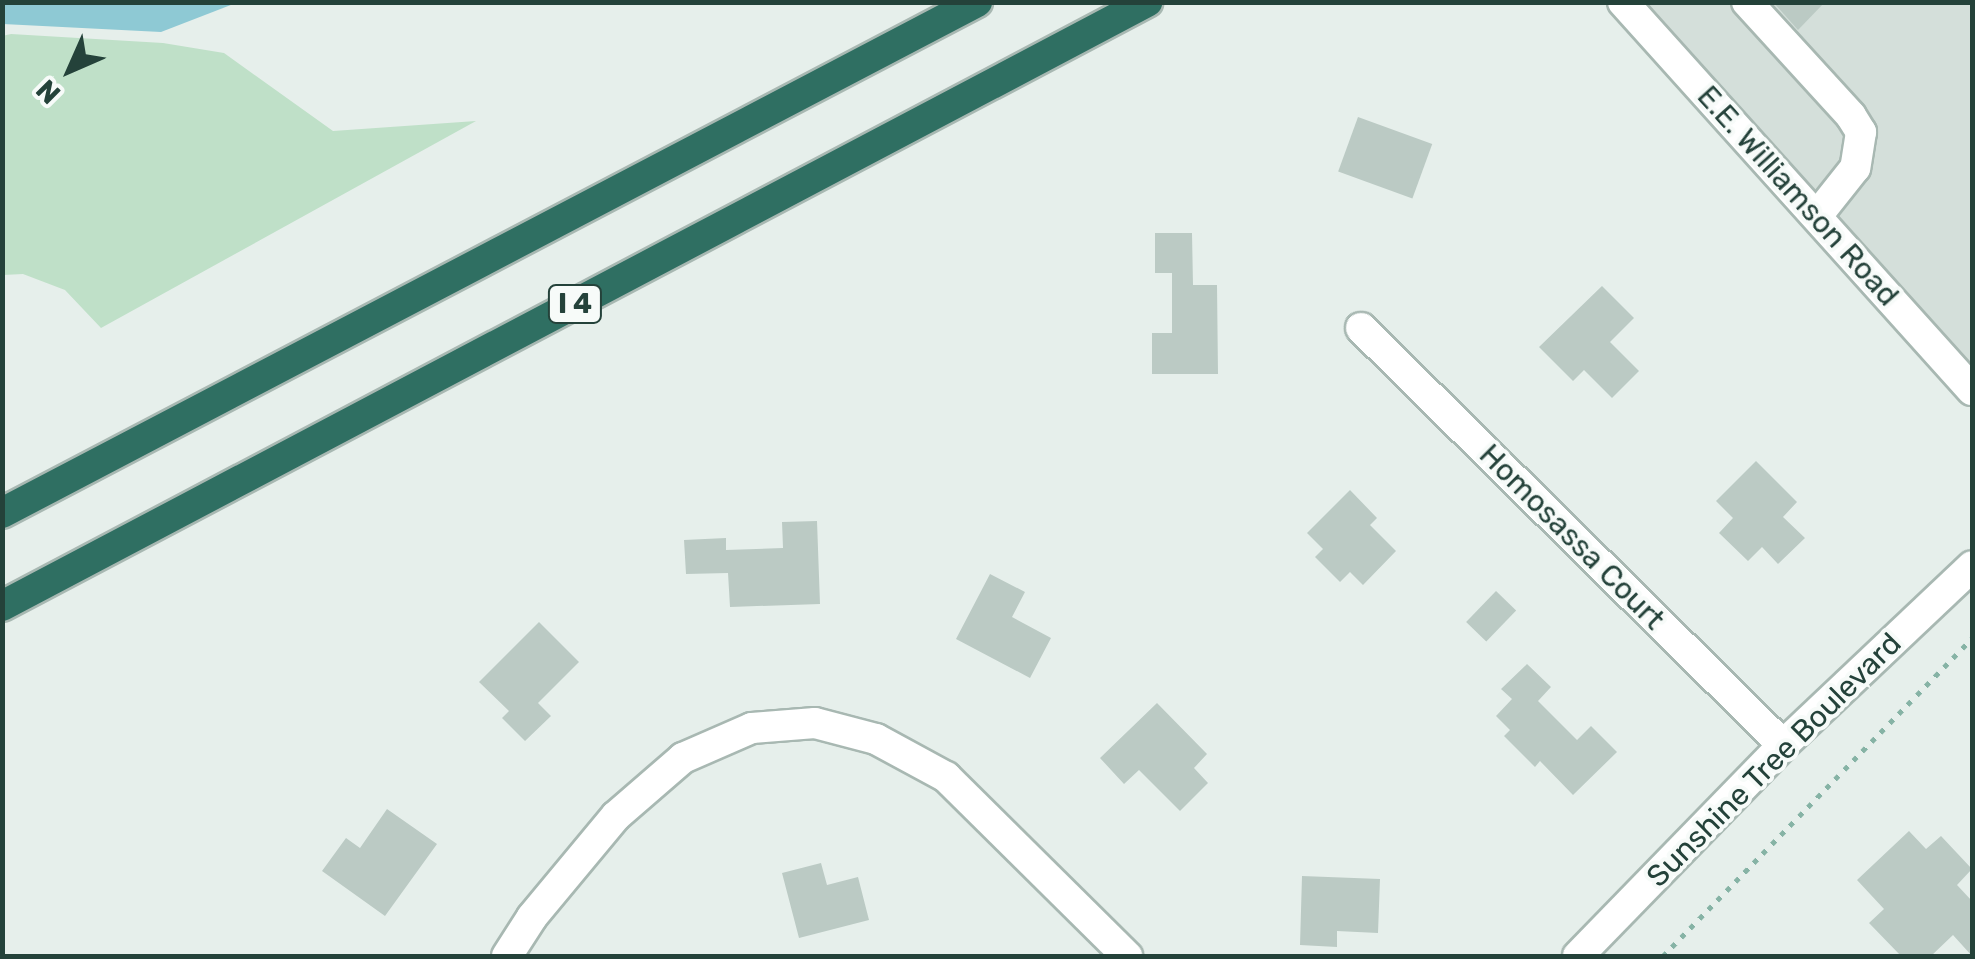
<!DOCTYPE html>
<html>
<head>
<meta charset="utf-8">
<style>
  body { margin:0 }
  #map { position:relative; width:1975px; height:959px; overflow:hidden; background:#e6efeb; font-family:Rubik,sans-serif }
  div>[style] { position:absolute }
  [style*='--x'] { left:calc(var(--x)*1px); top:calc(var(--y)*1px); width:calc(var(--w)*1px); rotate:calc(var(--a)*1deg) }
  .built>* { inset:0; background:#d4dfda }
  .green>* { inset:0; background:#bfe0c8 }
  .water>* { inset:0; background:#8ec9d4 }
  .building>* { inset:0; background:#bbcac4; transform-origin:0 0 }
  .path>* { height:5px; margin-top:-2.5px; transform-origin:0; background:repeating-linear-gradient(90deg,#86b3a5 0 5px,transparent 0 13px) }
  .roads { filter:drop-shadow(2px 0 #a8b8b2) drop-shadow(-2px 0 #a8b8b2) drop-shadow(0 2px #a8b8b2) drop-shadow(0 -2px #a8b8b2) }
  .minor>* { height:30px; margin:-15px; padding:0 15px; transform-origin:15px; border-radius:15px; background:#fff }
  .highway>* { height:30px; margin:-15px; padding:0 15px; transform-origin:15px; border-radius:15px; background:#2f6f62 }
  span { translate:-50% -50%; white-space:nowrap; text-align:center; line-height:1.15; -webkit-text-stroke:8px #f7fbf9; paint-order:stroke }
  .shield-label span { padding:2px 8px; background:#f7fbf9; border:2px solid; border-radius:8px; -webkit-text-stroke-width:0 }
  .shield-label { font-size:28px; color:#24423a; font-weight:700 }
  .street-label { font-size:30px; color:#24423a }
  .frame { position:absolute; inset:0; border:5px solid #24423a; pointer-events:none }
  .north { position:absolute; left:20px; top:20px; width:100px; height:100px; -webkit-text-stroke:8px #f7fbf9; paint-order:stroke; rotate:225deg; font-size:28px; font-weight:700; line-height:40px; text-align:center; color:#24423a }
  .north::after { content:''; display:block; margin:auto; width:35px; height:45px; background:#24423a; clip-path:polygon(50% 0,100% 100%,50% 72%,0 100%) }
</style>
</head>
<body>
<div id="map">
  <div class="built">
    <i style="clip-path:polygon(1644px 3px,1972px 3px,1972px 368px,1689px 50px)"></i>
  </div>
  <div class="green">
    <i style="clip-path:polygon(11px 34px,163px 43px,224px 53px,333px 131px,476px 121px,101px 328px,65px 290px,23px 274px,3px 275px,2px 36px)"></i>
  </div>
  <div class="water">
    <i style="clip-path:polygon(3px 2px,236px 2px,236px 3px,161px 32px,3px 24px)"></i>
  </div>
  <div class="building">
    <i style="clip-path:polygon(1773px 2px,1825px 2px,1798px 30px)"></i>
    <i style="left:1358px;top:117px;width:79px;height:58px;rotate:20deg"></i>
    <i style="clip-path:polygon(1155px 233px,1192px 233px,1193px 285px,1217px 285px,1218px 374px,1152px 374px,1152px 333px,1172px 333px,1172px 273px,1155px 273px)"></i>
    <i style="clip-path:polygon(1602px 286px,1634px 318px,1610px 342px,1639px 371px,1612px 398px,1584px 370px,1573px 381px,1539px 347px)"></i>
    <i style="clip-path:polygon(1756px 461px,1797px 502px,1783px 517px,1805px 538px,1778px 564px,1762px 547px,1748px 561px,1719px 533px,1733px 518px,1716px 501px)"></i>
    <i style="clip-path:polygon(1350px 490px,1377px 518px,1370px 525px,1396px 551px,1363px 585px,1350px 572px,1340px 582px,1315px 557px,1323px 549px,1307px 533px)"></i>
    <i style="clip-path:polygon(817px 521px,820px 604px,730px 607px,728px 573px,686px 574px,684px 540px,726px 538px,726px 550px,783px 548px,782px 522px)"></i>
    <i style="clip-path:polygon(990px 574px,1025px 592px,1012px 617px,1051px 638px,1030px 678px,956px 639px)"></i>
    <i style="left:1496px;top:591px;width:28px;height:43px;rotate:44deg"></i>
    <i style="clip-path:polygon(539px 622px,579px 662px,538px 703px,551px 716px,525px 741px,502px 718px,509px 711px,479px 682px)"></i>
    <i style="clip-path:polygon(1527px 664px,1551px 687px,1538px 701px,1577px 740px,1591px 726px,1617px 752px,1573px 795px,1540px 761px,1535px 767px,1504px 736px,1510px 730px,1496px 716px,1512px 699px,1501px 689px)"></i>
    <i style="clip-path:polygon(1157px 703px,1207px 754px,1194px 768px,1208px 783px,1180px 811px,1139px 770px,1124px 784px,1100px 758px)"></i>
    <i style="clip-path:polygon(387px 809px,437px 844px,385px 916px,322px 871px,346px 838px,360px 848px)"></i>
    <i style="clip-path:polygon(1909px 831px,1926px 849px,1941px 836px,1972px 869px,1957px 885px,1972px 901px,1972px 956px,1953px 935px,1931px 956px,1901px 956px,1869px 923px,1884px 909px,1857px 880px)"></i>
    <i style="clip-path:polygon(821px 863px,827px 885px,858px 877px,869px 920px,799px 938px,782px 873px)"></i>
    <i style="clip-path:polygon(1302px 876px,1380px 879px,1378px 933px,1337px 931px,1337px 947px,1300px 945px)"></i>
  </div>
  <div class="path">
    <i style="--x:1663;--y:956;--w:443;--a:-45.8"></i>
  </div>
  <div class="roads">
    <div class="minor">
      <i style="--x:1623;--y:2;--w:522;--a:48.03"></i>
      <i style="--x:1747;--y:2;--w:154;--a:47.6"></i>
      <i style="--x:1851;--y:116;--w:19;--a:58"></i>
      <i style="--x:1861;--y:132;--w:36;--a:99"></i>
      <i style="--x:1855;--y:168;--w:61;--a:128.4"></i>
      <i style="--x:1361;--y:328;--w:593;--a:44.66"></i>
      <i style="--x:507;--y:956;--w:46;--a:-57.3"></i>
      <i style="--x:532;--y:917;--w:131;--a:-50.3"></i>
      <i style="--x:616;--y:816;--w:89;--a:-40.9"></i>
      <i style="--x:683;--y:758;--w:75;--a:-23.5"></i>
      <i style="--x:752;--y:728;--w:63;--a:-4.5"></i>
      <i style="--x:815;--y:723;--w:63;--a:14.7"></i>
      <i style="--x:876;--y:739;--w:80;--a:28.5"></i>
      <i style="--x:946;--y:777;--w:255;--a:44.7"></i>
      <i style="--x:1578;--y:956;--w:294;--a:-45.8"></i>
      <i style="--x:1783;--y:745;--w:260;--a:-43.4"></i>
    </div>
    <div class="highway">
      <i style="--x:2;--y:513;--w:1101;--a:-27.66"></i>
      <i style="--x:2;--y:606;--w:1295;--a:-27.81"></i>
    </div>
  </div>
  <div class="shield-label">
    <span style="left:575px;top:304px">I 4</span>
  </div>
  <div class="street-label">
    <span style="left:1798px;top:196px;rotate:48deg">E.E. Williamson Road</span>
    <span style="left:1572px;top:537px;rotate:45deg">Homosassa Court</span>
    <span style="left:1774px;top:760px;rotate:-45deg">Sunshine Tree Boulevard</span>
  </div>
  <div class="frame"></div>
  <div class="north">N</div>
</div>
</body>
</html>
